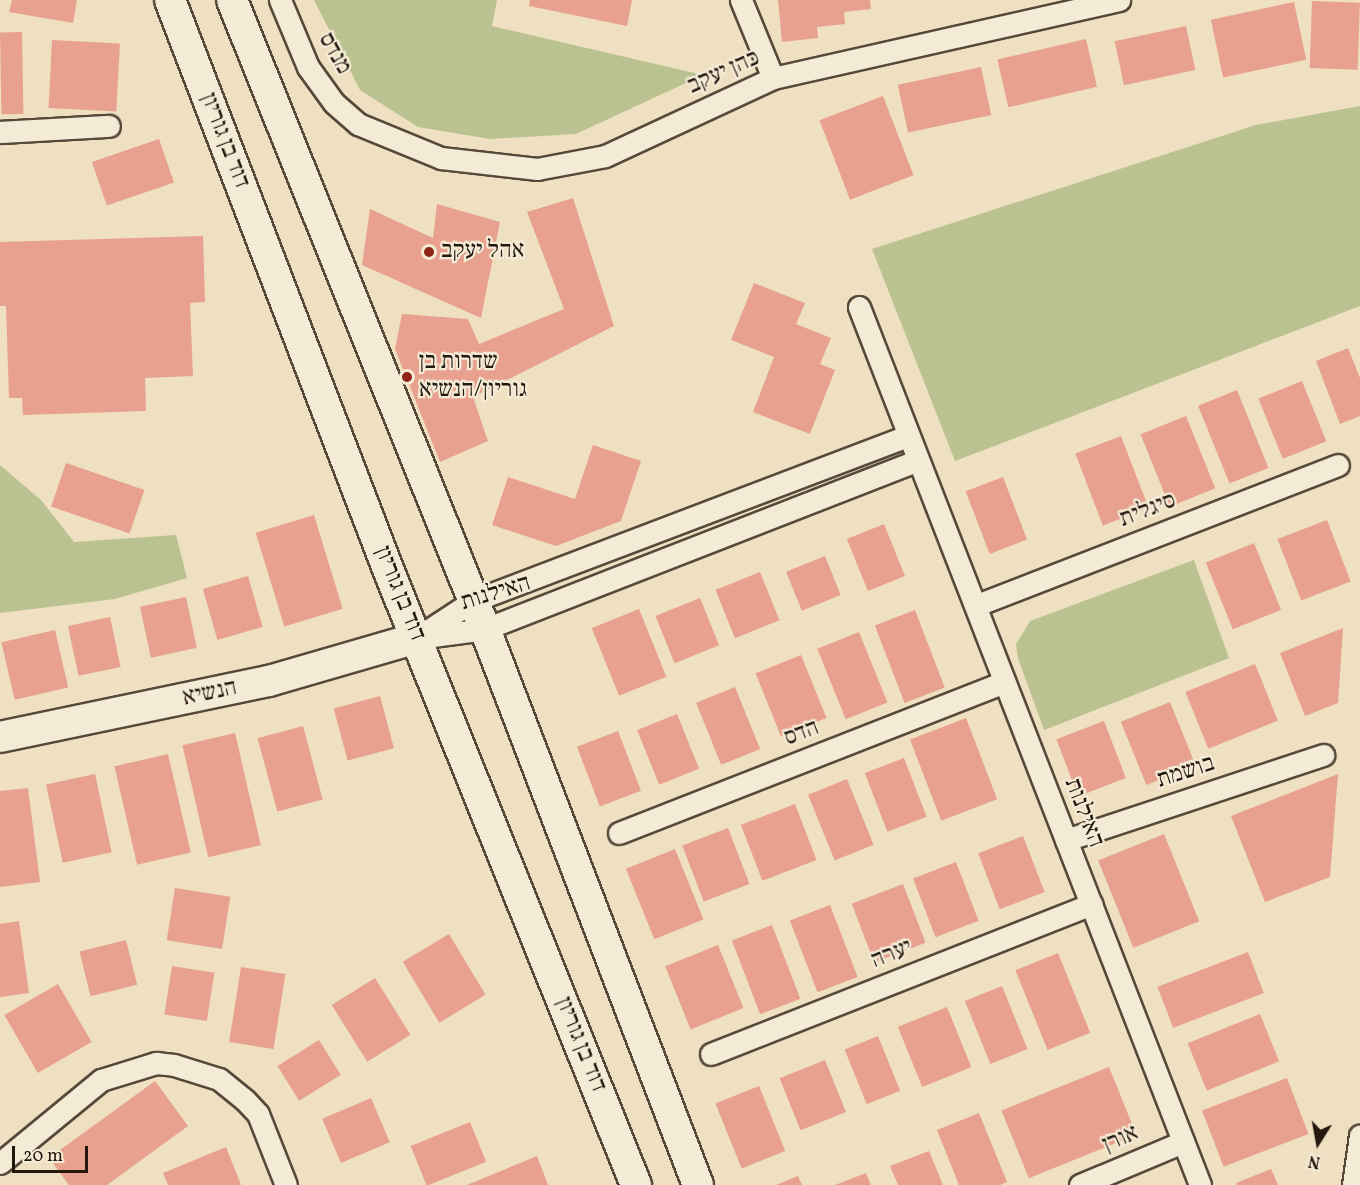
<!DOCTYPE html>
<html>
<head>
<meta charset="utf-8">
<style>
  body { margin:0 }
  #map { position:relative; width:1360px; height:1185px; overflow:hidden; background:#eee0c0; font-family:Vollkorn,"Frank Ruhl Libre",serif }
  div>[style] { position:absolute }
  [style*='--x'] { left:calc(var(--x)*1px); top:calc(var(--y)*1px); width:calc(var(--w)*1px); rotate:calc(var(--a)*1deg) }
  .green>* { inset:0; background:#bac291 }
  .building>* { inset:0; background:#e8a18e; transform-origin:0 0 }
  .roads { filter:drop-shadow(2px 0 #56493a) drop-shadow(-2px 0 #56493a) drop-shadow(0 2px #56493a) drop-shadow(0 -2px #56493a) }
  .street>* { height:21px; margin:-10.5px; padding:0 10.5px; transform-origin:10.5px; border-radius:10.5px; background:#f4ebd6 }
  .secondary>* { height:30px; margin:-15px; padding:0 15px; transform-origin:15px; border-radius:15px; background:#f4ebd6 }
  .dots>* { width:16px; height:16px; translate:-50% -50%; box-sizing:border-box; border:3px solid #f4ebd6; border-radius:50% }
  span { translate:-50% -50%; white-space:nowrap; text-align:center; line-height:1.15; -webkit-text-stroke:4.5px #f4ebd6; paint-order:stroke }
  .street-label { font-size:24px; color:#24170e }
  .poi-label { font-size:24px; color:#24170e }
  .left { translate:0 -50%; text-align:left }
  .north { position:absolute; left:1288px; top:1113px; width:60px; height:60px; -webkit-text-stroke:4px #f4ebd6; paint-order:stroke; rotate:191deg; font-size:16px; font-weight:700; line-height:24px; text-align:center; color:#24170e }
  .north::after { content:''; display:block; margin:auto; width:21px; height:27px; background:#24170e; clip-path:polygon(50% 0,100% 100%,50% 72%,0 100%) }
  .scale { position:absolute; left:12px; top:1146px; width:76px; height:27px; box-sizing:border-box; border:3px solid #24170e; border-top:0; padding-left:8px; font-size:18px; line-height:21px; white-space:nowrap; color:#24170e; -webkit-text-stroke:4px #f4ebd6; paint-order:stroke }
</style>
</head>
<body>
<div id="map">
  <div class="green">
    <i style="clip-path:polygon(314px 0,497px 0,492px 26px,703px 75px,576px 134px,490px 139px,418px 127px,360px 90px)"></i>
    <i style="clip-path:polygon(1360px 106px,1360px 306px,955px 461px,872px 249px,1256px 125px)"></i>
    <i style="clip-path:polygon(0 465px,41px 500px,74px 542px,176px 535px,187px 578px,115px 599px,0 613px)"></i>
    <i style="clip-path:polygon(1194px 560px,1229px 658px,1044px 730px,1018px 658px,1016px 644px,1030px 621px)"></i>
  </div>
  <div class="building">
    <i style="clip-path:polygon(12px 0,77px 0,73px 23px,9px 12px)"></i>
    <i style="clip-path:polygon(530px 0,632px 0,627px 26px,529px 6px)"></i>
    <i style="clip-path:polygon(778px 0,870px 0,871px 9px,844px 12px,845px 24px,817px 27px,818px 38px,782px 42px)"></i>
    <i style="left:1312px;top:1px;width:48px;height:67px;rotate:2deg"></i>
    <i style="left:1294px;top:2px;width:59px;height:85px;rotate:78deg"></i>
    <i style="left:1186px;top:26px;width:45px;height:73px;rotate:78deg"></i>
    <i style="left:22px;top:32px;width:82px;height:22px;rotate:89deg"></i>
    <i style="left:1086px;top:39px;width:49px;height:91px;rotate:77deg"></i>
    <i style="left:52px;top:40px;width:68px;height:68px;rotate:3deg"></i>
    <i style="left:981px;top:67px;width:49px;height:85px;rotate:78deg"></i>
    <i style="left:883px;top:96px;width:85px;height:68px;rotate:69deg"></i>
    <i style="left:159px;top:139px;width:46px;height:71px;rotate:71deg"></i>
    <i style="clip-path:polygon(573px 198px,614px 326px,473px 397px,488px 441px,440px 462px,395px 349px,402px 314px,468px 319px,479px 344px,564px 309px,527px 212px)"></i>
    <i style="clip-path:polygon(437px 204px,500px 222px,481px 318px,362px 265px,370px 209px,433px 238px)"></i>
    <i style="clip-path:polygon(203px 236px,205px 302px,190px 303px,193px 376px,145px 378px,146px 411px,23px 415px,22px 398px,9px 398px,6px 306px,0 306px,0 242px)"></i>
    <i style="clip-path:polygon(754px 283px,805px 303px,796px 324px,831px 338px,820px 364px,835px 370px,810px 434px,753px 412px,774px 357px,731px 340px)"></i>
    <i style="clip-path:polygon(1348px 348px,1360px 378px,1360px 416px,1340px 424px,1316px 361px)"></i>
    <i style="left:1302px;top:381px;width:65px;height:47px;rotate:68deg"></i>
    <i style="left:1237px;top:390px;width:84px;height:42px;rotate:68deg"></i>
    <i style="left:1186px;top:416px;width:78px;height:49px;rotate:68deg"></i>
    <i style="left:1121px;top:436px;width:77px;height:49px;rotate:69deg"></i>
    <i style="clip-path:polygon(593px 445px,641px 461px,621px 521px,556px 546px,492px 525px,508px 477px,575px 499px)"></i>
    <i style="left:66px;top:463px;width:83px;height:46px;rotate:19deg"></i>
    <i style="left:1003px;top:477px;width:67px;height:40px;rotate:69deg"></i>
    <i style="left:314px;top:515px;width:98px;height:61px;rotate:73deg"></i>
    <i style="left:1327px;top:520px;width:66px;height:53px;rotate:69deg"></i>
    <i style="left:884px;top:524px;width:56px;height:40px;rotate:68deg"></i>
    <i style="left:1254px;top:543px;width:72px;height:52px;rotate:68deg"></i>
    <i style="left:825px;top:556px;width:42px;height:42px;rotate:68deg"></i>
    <i style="left:760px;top:572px;width:52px;height:48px;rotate:68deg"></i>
    <i style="left:248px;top:576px;width:53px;height:47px;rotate:74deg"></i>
    <i style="left:186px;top:597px;width:52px;height:47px;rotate:78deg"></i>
    <i style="left:700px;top:598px;width:51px;height:48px;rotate:68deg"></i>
    <i style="left:639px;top:609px;width:73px;height:51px;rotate:68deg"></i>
    <i style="left:915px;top:610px;width:83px;height:43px;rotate:69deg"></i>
    <i style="left:110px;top:617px;width:51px;height:43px;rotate:78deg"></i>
    <i style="clip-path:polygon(1343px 628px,1338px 703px,1305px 716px,1280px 653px)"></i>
    <i style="left:55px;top:630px;width:59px;height:55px;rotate:77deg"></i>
    <i style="left:859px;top:632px;width:76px;height:45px;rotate:68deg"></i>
    <i style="left:801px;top:655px;width:68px;height:49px;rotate:68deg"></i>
    <i style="left:1255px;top:664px;width:61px;height:75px;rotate:68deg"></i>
    <i style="left:735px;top:687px;width:67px;height:42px;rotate:68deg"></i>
    <i style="left:380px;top:696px;width:54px;height:48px;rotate:75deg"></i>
    <i style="left:1170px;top:702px;width:68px;height:53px;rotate:68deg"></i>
    <i style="left:677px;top:714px;width:59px;height:43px;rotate:68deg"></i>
    <i style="left:966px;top:718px;width:87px;height:60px;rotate:69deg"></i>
    <i style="left:1104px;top:721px;width:61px;height:51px;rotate:69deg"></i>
    <i style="left:303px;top:726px;width:76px;height:47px;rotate:75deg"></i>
    <i style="left:618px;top:731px;width:64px;height:44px;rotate:69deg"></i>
    <i style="left:235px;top:733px;width:115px;height:54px;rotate:77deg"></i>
    <i style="left:168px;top:754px;width:101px;height:55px;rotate:77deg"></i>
    <i style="left:904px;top:758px;width:63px;height:42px;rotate:69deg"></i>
    <i style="left:95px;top:774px;width:80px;height:50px;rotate:78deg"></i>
    <i style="clip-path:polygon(1338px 774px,1330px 877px,1265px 902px,1231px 816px)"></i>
    <i style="left:847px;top:779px;width:71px;height:42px;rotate:68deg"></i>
    <i style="clip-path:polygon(28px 788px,40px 882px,0 887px,0 791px)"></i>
    <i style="left:795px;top:804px;width:60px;height:58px;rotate:69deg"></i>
    <i style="left:728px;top:828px;width:60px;height:49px;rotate:69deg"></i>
    <i style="left:1164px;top:834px;width:94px;height:71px;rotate:68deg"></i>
    <i style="left:1023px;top:836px;width:60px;height:48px;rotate:69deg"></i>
    <i style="left:675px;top:849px;width:76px;height:53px;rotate:68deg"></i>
    <i style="left:956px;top:862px;width:63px;height:46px;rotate:69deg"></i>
    <i style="left:903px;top:884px;width:63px;height:55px;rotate:69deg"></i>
    <i style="left:175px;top:888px;width:56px;height:53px;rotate:9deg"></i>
    <i style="left:830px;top:905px;width:77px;height:43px;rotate:69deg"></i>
    <i style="clip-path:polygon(19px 921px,29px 993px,0 997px,0 924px)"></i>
    <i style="left:772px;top:925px;width:79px;height:43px;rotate:69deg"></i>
    <i style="left:449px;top:934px;width:71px;height:54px;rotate:59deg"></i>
    <i style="left:126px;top:940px;width:46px;height:48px;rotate:76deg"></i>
    <i style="left:718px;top:945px;width:68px;height:57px;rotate:68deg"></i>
    <i style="left:1248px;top:952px;width:44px;height:97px;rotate:69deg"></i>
    <i style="left:1058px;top:953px;width:86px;height:46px;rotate:68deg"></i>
    <i style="left:172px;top:966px;width:43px;height:49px;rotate:9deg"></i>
    <i style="left:241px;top:967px;width:45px;height:76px;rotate:9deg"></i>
    <i style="left:375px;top:978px;width:67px;height:51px;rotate:58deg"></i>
    <i style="left:58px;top:984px;width:67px;height:62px;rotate:60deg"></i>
    <i style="left:1002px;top:986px;width:68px;height:40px;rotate:68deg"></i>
    <i style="left:947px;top:1007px;width:65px;height:53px;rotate:68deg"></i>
    <i style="left:1260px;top:1014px;width:51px;height:78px;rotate:68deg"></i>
    <i style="left:878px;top:1036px;width:59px;height:36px;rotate:68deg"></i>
    <i style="left:319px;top:1040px;width:41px;height:49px;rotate:58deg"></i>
    <i style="left:825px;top:1060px;width:56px;height:49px;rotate:68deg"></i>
    <i style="left:1109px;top:1067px;width:73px;height:116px;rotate:68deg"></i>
    <i style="left:1287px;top:1078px;width:60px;height:91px;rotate:69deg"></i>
    <i style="clip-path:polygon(155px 1081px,188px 1126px,107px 1185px,69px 1185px,49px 1158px)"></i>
    <i style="left:759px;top:1086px;width:70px;height:47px;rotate:68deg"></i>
    <i style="left:371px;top:1098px;width:48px;height:53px;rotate:67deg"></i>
    <i style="clip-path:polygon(979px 1113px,1007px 1182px,1000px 1185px,959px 1185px,937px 1130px)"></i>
    <i style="left:470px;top:1122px;width:43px;height:64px;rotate:68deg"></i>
    <i style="clip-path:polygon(226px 1147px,241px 1185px,168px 1185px,163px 1173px)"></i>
    <i style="clip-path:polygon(929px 1151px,943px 1185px,898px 1185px,890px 1166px)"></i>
    <i style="clip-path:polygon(537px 1156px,548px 1185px,467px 1185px)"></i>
    <i style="clip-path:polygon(1271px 1169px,1278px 1185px,1237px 1185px,1236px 1183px)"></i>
    <i style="clip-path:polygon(866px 1173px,871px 1185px,835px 1185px)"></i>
    <i style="clip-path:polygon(798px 1176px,802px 1185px,776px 1185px)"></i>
  </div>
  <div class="roads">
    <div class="street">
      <i style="--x:280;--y:0;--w:73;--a:67.3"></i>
      <i style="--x:308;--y:67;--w:44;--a:54.2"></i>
      <i style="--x:334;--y:103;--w:32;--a:41"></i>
      <i style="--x:358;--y:124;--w:90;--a:22.3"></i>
      <i style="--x:441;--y:158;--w:97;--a:6.5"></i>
      <i style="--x:537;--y:169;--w:69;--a:-10.8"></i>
      <i style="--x:605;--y:156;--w:185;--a:-24.9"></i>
      <i style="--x:773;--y:78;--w:355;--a:-12.7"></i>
      <i style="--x:741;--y:0;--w:84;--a:67.7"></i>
      <i style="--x:0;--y:132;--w:109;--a:-3.2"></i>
      <i style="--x:859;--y:307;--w:942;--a:68.77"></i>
      <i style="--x:977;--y:605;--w:387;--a:-21.2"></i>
      <i style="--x:421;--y:635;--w:62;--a:-33.2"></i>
      <i style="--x:473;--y:601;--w:465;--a:-20.8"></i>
      <i style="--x:417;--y:638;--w:69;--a:-7.5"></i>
      <i style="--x:485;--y:629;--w:464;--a:-21.3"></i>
      <i style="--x:619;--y:833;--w:414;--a:-21.4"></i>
      <i style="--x:1066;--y:840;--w:271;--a:-18.3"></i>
      <i style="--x:711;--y:1054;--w:409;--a:-21.5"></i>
      <i style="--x:0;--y:1163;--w:131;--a:-39.4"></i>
      <i style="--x:101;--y:1080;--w:58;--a:-17.2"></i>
      <i style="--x:156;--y:1063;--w:18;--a:6"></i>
      <i style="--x:174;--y:1065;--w:47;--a:17.3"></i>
      <i style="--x:219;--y:1079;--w:33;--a:39"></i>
      <i style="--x:245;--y:1100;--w:19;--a:47"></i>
      <i style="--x:258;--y:1114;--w:76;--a:68.5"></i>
      <i style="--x:1080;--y:1185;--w:112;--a:-22.7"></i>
      <i style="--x:1353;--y:1185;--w:50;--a:-82"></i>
    </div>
    <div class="secondary">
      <i style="--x:170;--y:0;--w:609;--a:69.04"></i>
      <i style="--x:388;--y:569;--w:664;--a:68.07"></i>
      <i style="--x:232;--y:0;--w:678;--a:68.09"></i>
      <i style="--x:485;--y:629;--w:595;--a:69.04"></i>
      <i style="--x:0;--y:737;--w:275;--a:-11.8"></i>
      <i style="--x:269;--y:681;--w:154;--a:-16.2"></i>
    </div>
  </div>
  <div class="dots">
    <i style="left:429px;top:252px;background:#8f2418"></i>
    <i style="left:407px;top:377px;background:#8f2418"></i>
  </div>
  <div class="street-label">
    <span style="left:334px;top:54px;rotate:60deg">מנדס</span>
    <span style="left:724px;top:73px;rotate:-24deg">כהן יעקב</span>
    <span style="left:224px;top:141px;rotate:69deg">דוד בן גוריון</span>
    <span style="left:1148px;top:511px;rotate:-21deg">סיגלית</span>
    <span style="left:399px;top:594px;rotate:68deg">דוד בן גוריון</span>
    <span style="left:496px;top:594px;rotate:-17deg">האילנות</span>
    <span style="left:210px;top:694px;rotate:-12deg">הנשיא</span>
    <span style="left:802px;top:734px;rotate:-21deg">הדס</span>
    <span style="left:1186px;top:773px;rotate:-18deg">בושמת</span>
    <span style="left:1083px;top:813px;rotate:69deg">האילנות</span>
    <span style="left:892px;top:955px;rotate:-22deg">יערה</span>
    <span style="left:580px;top:1045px;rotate:68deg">דוד בן גוריון</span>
    <span style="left:1121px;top:1140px;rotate:-23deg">אורן</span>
  </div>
  <div class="poi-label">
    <span class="left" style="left:441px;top:252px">אהל יעקב</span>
    <span class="left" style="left:419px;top:377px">שדרות בן<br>גוריון/הנשיא</span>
  </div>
  <div class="north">N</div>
  <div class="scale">20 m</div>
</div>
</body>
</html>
